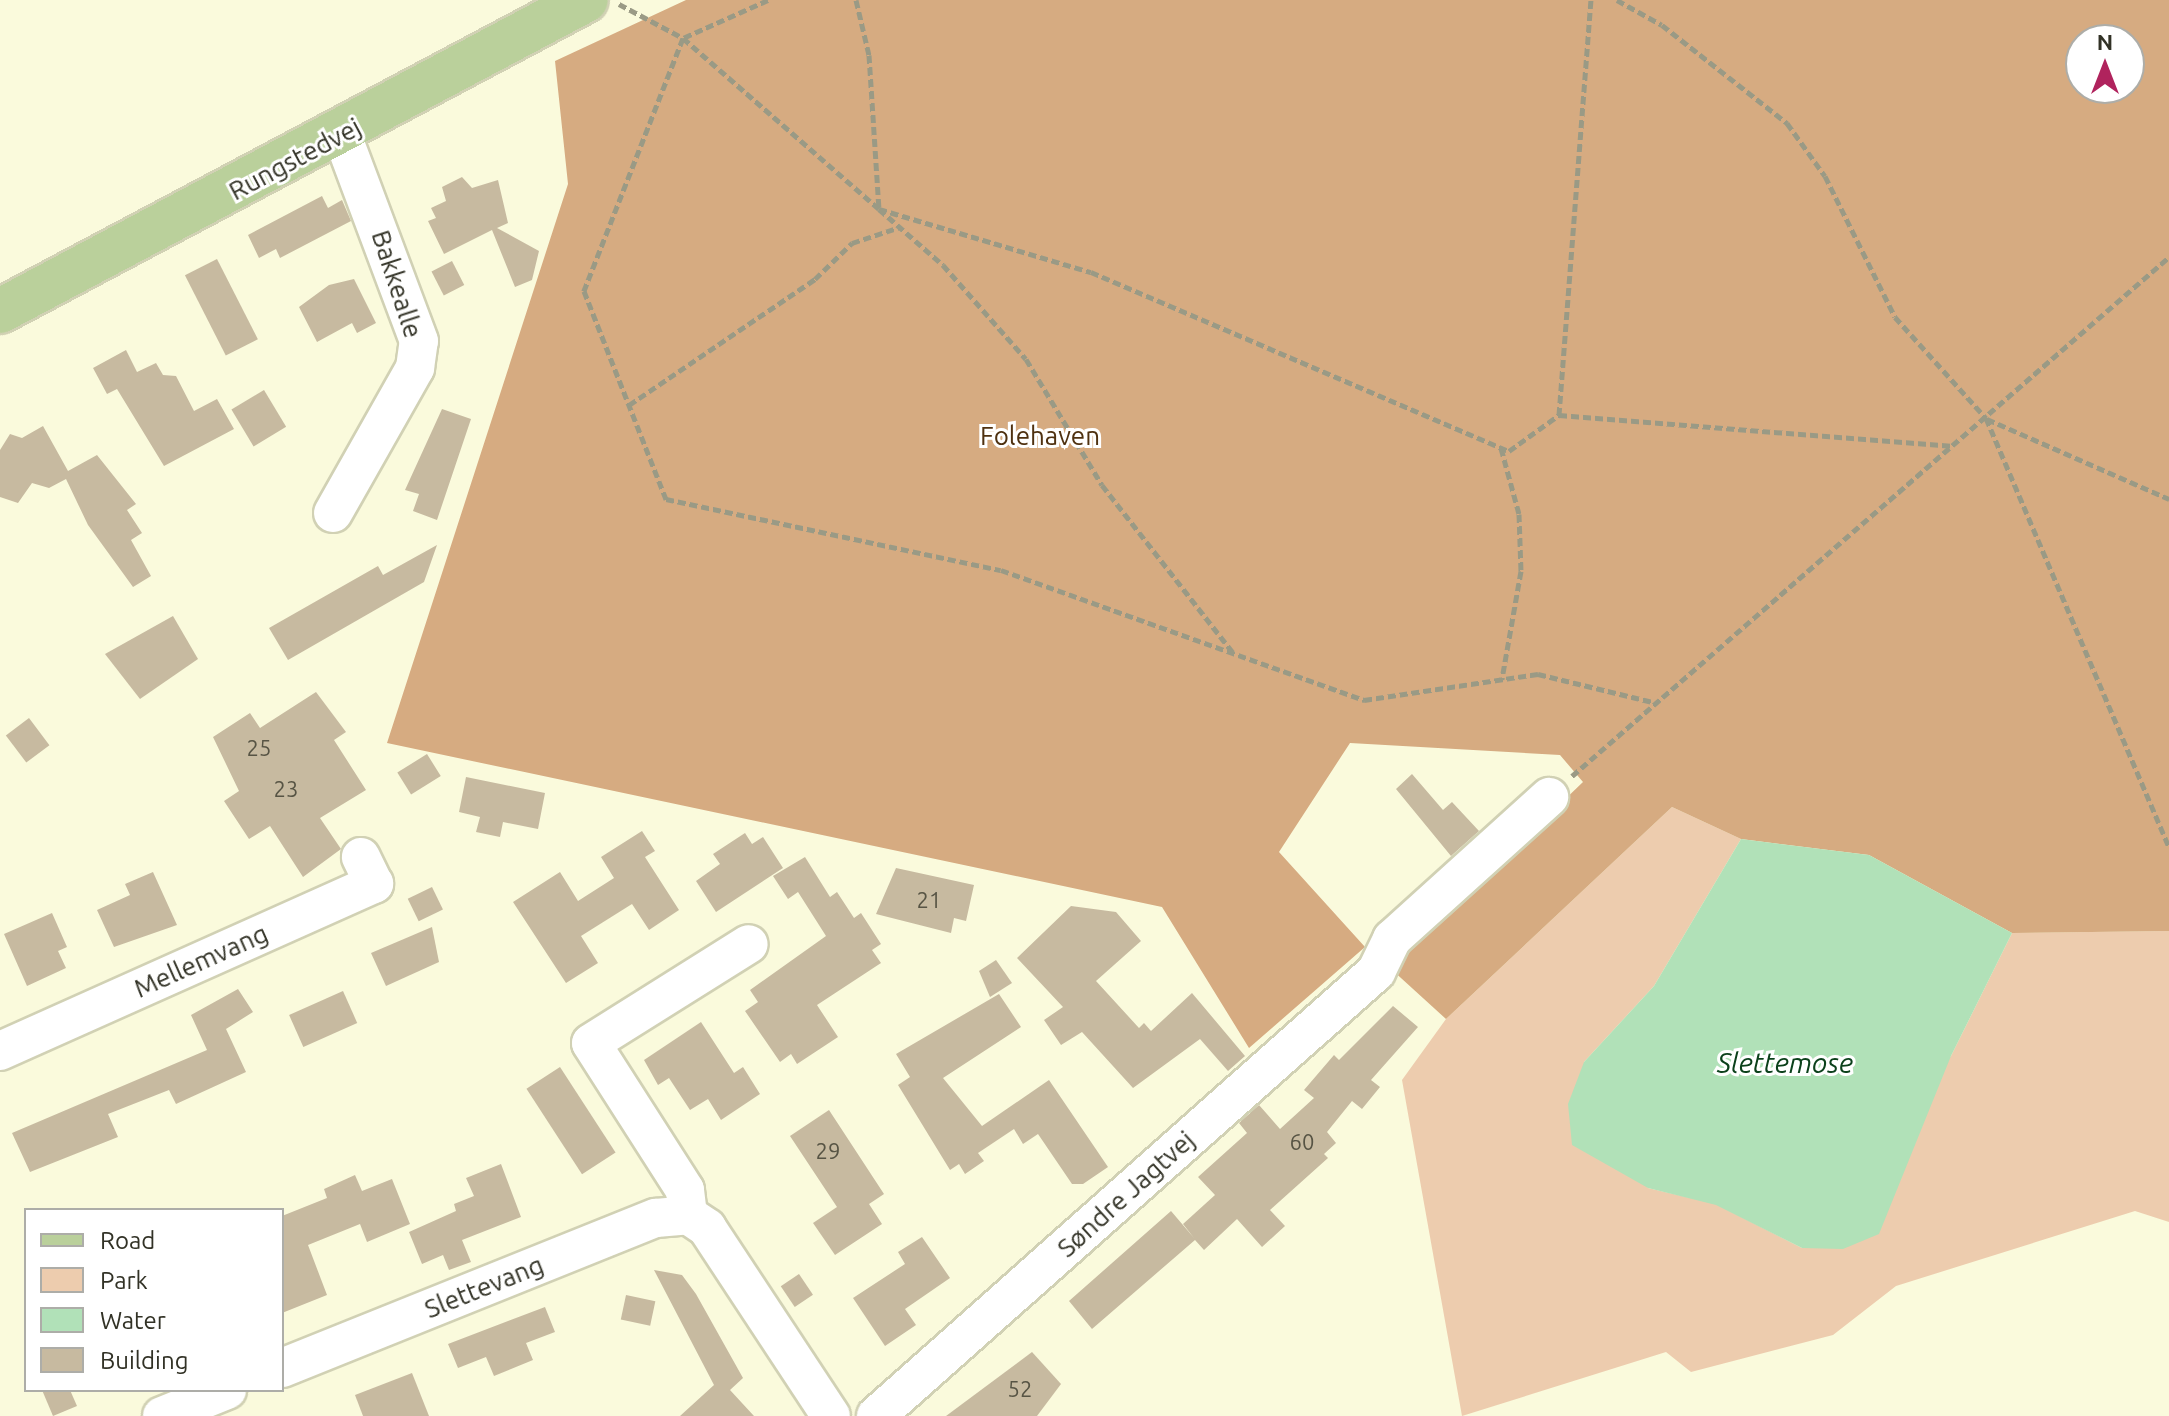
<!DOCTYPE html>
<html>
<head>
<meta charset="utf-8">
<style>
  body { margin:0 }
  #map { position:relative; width:2169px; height:1416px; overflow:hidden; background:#fafadc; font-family:Ubuntu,sans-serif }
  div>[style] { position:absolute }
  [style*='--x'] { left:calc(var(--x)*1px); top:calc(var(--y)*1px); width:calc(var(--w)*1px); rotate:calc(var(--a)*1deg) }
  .green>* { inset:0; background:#edccae }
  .forest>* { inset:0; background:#d6ab81 }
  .water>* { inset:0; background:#b1e1b8 }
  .building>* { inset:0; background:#c7baa0; transform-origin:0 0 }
  .path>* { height:5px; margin-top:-2.5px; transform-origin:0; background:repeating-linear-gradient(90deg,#9a9a85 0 8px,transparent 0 12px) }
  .roads { filter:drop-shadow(2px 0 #d1d1b4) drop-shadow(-2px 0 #d1d1b4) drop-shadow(0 2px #d1d1b4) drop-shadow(0 -2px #d1d1b4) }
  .minor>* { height:38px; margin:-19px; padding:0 19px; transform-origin:19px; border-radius:19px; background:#fff }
  .major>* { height:44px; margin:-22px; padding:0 22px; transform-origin:22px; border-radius:22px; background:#bad09b }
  span { translate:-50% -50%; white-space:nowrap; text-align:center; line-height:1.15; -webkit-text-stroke:6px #fff; paint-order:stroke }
  .number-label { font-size:22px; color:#575444 }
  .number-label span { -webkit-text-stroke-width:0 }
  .street-label { font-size:26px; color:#323226 }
  .park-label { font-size:26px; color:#4f3110 }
  .water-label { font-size:28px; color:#0b411b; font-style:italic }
  .legend { position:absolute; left:24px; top:1208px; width:260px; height:184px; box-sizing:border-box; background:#fff; border:2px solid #adada8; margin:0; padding:10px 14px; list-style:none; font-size:24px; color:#323226 }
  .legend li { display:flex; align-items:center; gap:16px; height:40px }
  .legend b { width:40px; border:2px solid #adada8 }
  .north { position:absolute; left:2065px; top:24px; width:80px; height:80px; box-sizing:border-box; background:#fff; border:2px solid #adada8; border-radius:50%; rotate:0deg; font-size:22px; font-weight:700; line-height:32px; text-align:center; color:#323226 }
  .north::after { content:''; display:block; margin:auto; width:28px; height:36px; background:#b0235d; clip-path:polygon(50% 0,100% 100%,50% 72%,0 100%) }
</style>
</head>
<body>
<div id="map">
  <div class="green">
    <i style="clip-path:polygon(1672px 807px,1741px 839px,1654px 986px,1584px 1062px,1648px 1188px,1716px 1204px,1802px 1248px,1951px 1056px,2012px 933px,2169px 931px,2169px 1222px,2135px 1211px,1896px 1286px,1833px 1335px,1691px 1372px,1666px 1352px,1462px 1416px,1402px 1080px,1446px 1019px)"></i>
  </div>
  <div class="forest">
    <i style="clip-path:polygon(evenodd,686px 0,2169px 0,2169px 931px,2012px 933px,1869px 855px,1741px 839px,1672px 807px,1446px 1019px,1390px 968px,1583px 782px,1560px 755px,1350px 743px,1279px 852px,1365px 947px,1249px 1048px,1162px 907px,387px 743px,568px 184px,555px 61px,686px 0,2081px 40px,2129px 40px,2129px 88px,2081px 88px,2081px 40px)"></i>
  </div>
  <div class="water">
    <i style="clip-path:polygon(1741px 839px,1869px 855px,2012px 933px,1951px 1056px,1879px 1234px,1843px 1249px,1802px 1248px,1716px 1205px,1648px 1188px,1572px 1145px,1568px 1104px,1584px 1062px,1654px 986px)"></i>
  </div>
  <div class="building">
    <i style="clip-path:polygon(462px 177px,472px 188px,498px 180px,508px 223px,497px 228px,539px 251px,532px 280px,515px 287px,492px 230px,444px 254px,428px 221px,436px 218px,431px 208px,446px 201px,442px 187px)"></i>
    <i style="clip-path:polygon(322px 196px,328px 208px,342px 200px,351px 221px,280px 258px,276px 249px,259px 258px,248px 235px)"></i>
    <i style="left:217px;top:259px;width:90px;height:36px;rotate:63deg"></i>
    <i style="left:452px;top:261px;width:27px;height:23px;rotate:63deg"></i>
    <i style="clip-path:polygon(354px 279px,376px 323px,357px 333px,352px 323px,317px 342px,299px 307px,329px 285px)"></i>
    <i style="clip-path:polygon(126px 350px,137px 372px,156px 363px,163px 375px,176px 376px,194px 411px,217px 399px,234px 429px,164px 466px,117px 389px,107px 394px,93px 368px)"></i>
    <i style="left:264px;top:390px;width:43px;height:38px;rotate:59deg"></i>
    <i style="clip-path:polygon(442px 409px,471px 419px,437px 520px,413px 511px,419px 494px,405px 490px)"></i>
    <i style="clip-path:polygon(43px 426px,68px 471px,97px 455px,136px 504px,127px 510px,142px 533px,131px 540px,151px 576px,133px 587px,88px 525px,66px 479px,49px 488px,32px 483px,18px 503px,0 497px,0 450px,10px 434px,22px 438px)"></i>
    <i style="clip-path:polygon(437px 545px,424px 582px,288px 660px,269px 628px,378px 566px,383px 575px)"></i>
    <i style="clip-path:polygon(173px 616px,198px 659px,140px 699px,105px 654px)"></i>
    <i style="clip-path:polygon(316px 692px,346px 732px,334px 740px,366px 790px,320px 818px,341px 849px,303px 877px,270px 826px,249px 839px,224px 801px,239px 791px,213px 737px,250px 713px,260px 728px)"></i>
    <i style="left:29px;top:718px;width:34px;height:29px;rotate:53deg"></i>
    <i style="left:427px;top:754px;width:26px;height:35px;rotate:58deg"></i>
    <i style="clip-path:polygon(1412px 774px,1443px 810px,1452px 802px,1479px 831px,1451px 856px,1396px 789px)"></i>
    <i style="clip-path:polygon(466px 777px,545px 793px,538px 829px,503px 822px,500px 837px,476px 832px,480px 817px,459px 812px)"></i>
    <i style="clip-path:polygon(642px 831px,655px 851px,645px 857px,679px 910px,649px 930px,632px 904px,581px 936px,598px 963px,566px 983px,513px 902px,560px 872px,578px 901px,614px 878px,601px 857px)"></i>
    <i style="clip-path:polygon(745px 833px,752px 844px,763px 837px,783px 868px,716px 912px,696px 881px,720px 864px,713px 854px)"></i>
    <i style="clip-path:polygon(805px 857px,830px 897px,837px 892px,854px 918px,861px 913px,881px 944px,872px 950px,881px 963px,817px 1005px,838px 1037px,797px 1064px,791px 1054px,780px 1062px,745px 1011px,758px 1002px,750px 990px,826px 936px,798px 892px,788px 899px,773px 876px)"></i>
    <i style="clip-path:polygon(896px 868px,974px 885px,966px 921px,954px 918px,951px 933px,876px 914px)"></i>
    <i style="clip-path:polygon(153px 872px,177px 925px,114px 947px,97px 910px,130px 895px,125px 884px)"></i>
    <i style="left:432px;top:887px;width:25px;height:27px;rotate:64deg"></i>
    <i style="clip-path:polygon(1071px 906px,1116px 912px,1141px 941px,1096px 981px,1139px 1028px,1144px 1023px,1151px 1031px,1192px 993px,1245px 1056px,1228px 1071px,1200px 1039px,1133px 1088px,1082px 1032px,1061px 1045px,1044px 1020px,1063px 1007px,1017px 958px)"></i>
    <i style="clip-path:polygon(52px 913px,67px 947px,58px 951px,66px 968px,27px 986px,4px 934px)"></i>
    <i style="clip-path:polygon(432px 927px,439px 962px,386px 986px,371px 953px)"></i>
    <i style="clip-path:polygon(996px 960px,1012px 983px,990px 997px,979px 971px)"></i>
    <i style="clip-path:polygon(238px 989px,253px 1012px,226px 1029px,246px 1072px,176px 1104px,169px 1090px,108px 1114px,118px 1137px,30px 1172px,12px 1133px,207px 1050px,191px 1015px)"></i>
    <i style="left:343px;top:991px;width:35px;height:59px;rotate:66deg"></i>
    <i style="clip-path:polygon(999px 994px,1021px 1027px,943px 1078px,982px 1126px,1049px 1080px,1108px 1167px,1083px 1184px,1072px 1184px,1038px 1134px,1023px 1144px,1014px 1129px,978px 1153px,984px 1161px,965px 1174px,959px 1164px,950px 1170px,898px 1085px,910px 1077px,896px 1054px)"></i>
    <i style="clip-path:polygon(1393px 1006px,1418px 1027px,1371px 1080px,1380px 1087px,1362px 1109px,1352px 1101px,1327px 1132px,1336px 1143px,1324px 1154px,1328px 1158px,1270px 1210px,1285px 1226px,1262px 1247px,1237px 1219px,1204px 1250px,1195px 1240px,1092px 1329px,1069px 1301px,1171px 1211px,1194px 1238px,1183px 1224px,1215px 1195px,1198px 1177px,1247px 1133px,1239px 1123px,1259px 1105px,1280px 1129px,1314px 1098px,1304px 1090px,1334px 1055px,1339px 1060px)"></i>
    <i style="clip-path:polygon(701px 1022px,734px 1073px,743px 1067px,760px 1094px,721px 1120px,708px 1099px,690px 1110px,669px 1078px,658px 1085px,644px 1060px)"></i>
    <i style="left:560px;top:1067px;width:102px;height:40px;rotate:57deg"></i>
    <i style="clip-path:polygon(829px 1110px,884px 1194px,869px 1204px,882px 1224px,835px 1255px,813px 1223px,837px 1207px,790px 1136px)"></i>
    <i style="clip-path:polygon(501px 1164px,521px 1217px,462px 1240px,471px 1262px,449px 1270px,443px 1255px,422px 1264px,409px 1232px,456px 1211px,454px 1204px,474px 1196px,466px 1178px)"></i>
    <i style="clip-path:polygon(355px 1175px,362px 1191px,392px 1179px,410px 1224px,367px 1242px,360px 1224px,308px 1245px,327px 1295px,282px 1313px,282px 1216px,327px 1198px,324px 1189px)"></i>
    <i style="clip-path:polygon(922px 1237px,950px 1278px,905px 1309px,916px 1325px,885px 1346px,853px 1298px,905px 1264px,898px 1252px)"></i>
    <i style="clip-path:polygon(654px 1270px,682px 1275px,696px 1294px,743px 1378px,730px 1390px,754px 1416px,680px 1416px,714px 1385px)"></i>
    <i style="left:799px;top:1274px;width:25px;height:22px;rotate:56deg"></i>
    <i style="left:626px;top:1295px;width:30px;height:25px;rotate:12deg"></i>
    <i style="clip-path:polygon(545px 1307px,555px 1332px,526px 1343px,533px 1360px,494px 1376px,486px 1357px,458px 1368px,448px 1344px)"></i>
    <i style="clip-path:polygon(1032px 1352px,1061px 1384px,1037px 1416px,946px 1416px)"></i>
    <i style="clip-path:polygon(412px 1373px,429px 1416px,363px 1416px,355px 1395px)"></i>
    <i style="clip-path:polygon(42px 1390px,70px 1390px,77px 1406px,53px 1416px)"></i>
  </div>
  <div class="path">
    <i style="--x:768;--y:0;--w:93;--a:155.9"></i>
    <i style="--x:683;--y:38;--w:272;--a:111.4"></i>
    <i style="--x:584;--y:291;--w:224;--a:68.5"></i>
    <i style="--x:666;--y:499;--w:342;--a:12"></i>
    <i style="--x:1001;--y:570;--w:386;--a:19.7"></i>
    <i style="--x:1364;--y:700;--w:176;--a:-8.5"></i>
    <i style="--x:1538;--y:674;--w:118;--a:13.7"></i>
    <i style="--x:856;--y:0;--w:57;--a:76.7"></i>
    <i style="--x:869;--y:55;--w:154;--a:86.3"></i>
    <i style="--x:879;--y:209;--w:85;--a:41.2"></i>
    <i style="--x:943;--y:265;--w:125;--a:48.6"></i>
    <i style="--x:1026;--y:359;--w:147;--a:58.9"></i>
    <i style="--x:1102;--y:485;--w:214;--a:52"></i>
    <i style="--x:1617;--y:0;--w:51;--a:29.1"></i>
    <i style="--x:1662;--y:25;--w:159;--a:38.1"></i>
    <i style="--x:1787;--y:123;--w:65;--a:54.4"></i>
    <i style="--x:1825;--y:176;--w:157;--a:63.6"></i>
    <i style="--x:1895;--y:317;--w:136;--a:48"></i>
    <i style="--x:1986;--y:418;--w:466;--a:66.9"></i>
    <i style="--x:619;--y:4;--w:72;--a:28"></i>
    <i style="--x:683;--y:38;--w:260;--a:41.1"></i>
    <i style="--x:879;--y:209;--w:221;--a:16.6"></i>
    <i style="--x:1091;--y:272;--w:455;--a:23.2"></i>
    <i style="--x:1509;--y:451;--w:62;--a:-35.8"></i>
    <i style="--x:1559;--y:415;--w:393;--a:4.5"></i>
    <i style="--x:629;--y:405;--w:225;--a:-34.1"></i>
    <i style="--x:815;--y:279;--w:52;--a:-44.2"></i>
    <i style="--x:852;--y:243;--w:51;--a:-18.4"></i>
    <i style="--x:1559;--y:415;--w:416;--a:-85.6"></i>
    <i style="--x:1987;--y:419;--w:199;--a:23.7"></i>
    <i style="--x:1501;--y:448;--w:68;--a:74.7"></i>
    <i style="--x:1519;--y:514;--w:57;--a:88"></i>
    <i style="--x:1521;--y:571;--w:110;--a:100"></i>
    <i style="--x:1572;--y:776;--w:791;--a:-41"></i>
  </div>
  <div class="roads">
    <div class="minor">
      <i style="--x:333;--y:513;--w:167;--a:-60.5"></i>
      <i style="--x:415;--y:368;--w:27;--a:-82"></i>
      <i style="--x:419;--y:341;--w:220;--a:-110.5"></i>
      <i style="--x:0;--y:1051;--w:410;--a:-24.1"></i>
      <i style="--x:374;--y:884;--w:30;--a:-116"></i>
      <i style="--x:688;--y:1215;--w:25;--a:-97"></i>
      <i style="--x:685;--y:1190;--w:174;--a:-122.6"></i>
      <i style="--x:591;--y:1043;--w:186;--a:-32.1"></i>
      <i style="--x:282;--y:1368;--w:403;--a:-21.9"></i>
      <i style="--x:656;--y:1218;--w:32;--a:-5"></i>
      <i style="--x:688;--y:1215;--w:23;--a:34"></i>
      <i style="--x:707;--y:1228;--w:225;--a:56.6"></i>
      <i style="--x:162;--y:1416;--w:70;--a:-21.8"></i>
      <i style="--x:876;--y:1416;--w:669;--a:-41.61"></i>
      <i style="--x:1376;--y:972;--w:37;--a:-64"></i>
      <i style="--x:1392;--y:939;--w:212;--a:-42.1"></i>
    </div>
    <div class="major">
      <i style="--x:0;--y:311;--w:663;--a:-27.96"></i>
    </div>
  </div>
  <div class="number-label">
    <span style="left:259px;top:748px">25</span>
    <span style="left:286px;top:789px">23</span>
    <span style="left:929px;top:900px">21</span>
    <span style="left:1302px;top:1142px">60</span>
    <span style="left:828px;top:1151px">29</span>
    <span style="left:1020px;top:1389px">52</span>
  </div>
  <div class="street-label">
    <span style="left:295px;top:159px;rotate:-28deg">Rungstedvej</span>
    <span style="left:397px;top:284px;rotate:72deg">Bakkealle</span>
    <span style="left:201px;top:961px;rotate:-24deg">Mellemvang</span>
    <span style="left:1126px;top:1194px;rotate:-42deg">Søndre Jagtvej</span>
    <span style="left:484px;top:1287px;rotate:-22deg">Slettevang</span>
  </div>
  <div class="park-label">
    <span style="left:1040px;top:436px">Folehaven</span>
  </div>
  <div class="water-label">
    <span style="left:1785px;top:1063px">Slettemose</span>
  </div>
  <ul class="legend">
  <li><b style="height:10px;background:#bad09b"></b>Road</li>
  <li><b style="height:22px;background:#edccae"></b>Park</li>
  <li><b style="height:22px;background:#b1e1b8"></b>Water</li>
  <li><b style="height:22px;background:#c7baa0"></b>Building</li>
  </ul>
  <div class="north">N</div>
</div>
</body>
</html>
